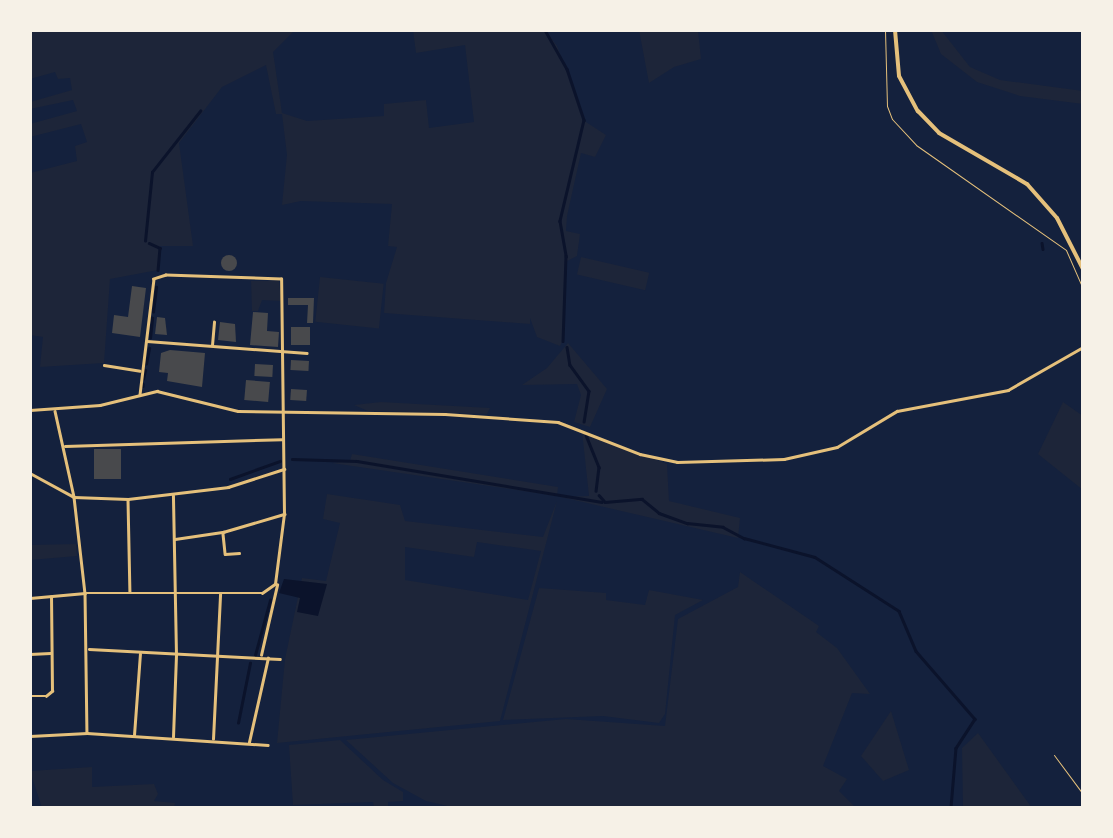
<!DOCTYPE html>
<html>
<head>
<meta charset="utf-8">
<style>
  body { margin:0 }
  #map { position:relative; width:1113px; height:838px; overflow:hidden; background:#14213d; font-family:"Roboto Condensed",sans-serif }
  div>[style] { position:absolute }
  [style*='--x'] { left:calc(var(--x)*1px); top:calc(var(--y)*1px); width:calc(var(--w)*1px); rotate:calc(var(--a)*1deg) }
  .green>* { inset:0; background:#1d2539; transform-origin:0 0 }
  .water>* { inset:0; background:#0b132b }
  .stream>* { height:2.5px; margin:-1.25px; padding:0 1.25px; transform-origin:1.25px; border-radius:1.25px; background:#0b132b }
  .building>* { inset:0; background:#48494c; transform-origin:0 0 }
  .round { border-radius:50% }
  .path>* { height:1px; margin:-0.5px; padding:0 0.5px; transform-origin:0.5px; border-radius:0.5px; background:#e5c07b }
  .minor>* { height:2.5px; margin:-1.25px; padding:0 1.25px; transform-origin:1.25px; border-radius:1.25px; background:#e5c07b }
  .tertiary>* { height:2.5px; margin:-1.25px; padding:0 1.25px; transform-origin:1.25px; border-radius:1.25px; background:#e5c07b }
  .secondary>* { height:4px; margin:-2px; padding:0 2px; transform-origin:2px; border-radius:2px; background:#e5c07b }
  span { translate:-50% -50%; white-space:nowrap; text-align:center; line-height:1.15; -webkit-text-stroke:9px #f6f1e7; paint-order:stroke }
  .frame { position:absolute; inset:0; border:32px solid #f6f1e7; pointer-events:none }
</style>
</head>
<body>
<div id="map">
  <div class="green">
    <i style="clip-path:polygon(30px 30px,295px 30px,273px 52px,282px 113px,307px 121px,384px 116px,384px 104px,426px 100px,429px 128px,474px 122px,465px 45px,416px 53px,413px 30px,545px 30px,557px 46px,586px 122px,606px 135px,595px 157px,581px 153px,567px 216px,566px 231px,580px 234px,577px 256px,567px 261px,562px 342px,560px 346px,537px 337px,530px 318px,530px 324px,384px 313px,386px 283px,397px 247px,388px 246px,392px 204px,301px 201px,282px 205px,287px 155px,282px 114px,276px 114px,266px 65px,222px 87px,179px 143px,193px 246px,160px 246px,158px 270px,110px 279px,104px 363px,40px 367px,43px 337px,30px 335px,30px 173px,77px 161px,75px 146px,87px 142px,81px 124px,30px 137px,30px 124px,77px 111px,73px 100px,30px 109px,30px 102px,72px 90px,70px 78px,58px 79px,55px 72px,30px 79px)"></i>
    <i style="clip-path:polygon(639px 30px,698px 30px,701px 59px,674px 67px,649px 83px)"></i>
    <i style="clip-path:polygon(931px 30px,941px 30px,970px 67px,1000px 80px,1083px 91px,1083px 104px,1020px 96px,977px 82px,941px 54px)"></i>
    <i style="left:581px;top:257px;width:70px;height:18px;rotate:13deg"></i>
    <i style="left:320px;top:277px;width:64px;height:45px;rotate:6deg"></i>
    <i style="clip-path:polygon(251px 281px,279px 281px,281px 301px,262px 300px,258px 311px,252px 311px)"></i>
    <i style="clip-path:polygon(568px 343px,607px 389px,590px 427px,574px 422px,581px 395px,577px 384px,522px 385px,547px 368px)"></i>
    <i style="clip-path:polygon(381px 402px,490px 408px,487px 414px,368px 411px,354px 405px)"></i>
    <i style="clip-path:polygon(1063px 402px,1083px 416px,1083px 490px,1038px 454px)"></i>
    <i style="clip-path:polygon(582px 431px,667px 464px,669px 501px,740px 518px,738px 538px,561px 497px,589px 496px)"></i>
    <i style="clip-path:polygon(352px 454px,558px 487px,557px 496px,332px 463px,350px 461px)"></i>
    <i style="clip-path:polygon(evenodd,327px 494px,400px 505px,405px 521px,543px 537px,557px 501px,500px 721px,277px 743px,285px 659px,302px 578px,326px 581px,340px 523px,323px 519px,327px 494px,477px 542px,541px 551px,528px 600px,405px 580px,405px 547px,474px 557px,477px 542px)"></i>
    <i style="clip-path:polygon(76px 544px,77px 556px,30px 560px,30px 545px)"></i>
    <i style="clip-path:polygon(740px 572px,819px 626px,816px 632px,837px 648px,870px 694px,852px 693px,823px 766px,847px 779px,839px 791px,856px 808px,456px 808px,426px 801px,393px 783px,346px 740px,566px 719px,665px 726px,678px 619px,738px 587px)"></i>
    <i style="clip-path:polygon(539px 588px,606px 593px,606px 600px,645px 605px,649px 590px,703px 600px,675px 615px,665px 714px,659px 723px,603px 716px,503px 720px)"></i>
    <i style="clip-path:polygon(891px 711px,909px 770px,883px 781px,861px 756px)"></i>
    <i style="clip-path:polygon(978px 733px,1032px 808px,963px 808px,962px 748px)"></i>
    <i style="clip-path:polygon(340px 740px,383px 780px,403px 792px,403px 801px,388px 802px,388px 808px,374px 808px,373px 802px,293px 805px,289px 745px)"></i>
    <i style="clip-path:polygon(92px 767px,92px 787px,154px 784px,158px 794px,154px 801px,175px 803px,174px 808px,42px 808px,30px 771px)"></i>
  </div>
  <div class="water">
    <i style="clip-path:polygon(284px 579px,327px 584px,318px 616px,297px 612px,300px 598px,279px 593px)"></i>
  </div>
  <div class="stream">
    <i style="--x:545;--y:30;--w:45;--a:60.6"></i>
    <i style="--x:567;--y:69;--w:54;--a:71.6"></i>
    <i style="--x:584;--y:120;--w:104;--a:103.4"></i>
    <i style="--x:560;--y:221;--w:36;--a:80"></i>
    <i style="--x:566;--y:256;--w:85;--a:92"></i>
    <i style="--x:145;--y:241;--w:69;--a:-84.2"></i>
    <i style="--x:152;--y:172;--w:78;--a:-51.8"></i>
    <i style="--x:149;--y:243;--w:12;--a:24"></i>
    <i style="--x:160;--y:248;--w:22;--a:95"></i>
    <i style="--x:1042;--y:243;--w:6;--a:81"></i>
    <i style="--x:153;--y:312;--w:25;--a:-83"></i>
    <i style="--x:150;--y:338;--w:20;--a:-84"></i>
    <i style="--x:567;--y:347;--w:18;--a:81"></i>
    <i style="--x:570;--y:365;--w:32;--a:54"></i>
    <i style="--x:589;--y:391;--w:31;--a:99"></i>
    <i style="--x:146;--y:364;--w:16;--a:-79"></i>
    <i style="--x:143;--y:379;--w:9;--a:-77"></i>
    <i style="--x:143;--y:384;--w:2;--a:90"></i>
    <i style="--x:586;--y:435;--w:35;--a:68"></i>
    <i style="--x:599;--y:467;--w:24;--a:97"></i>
    <i style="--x:292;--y:459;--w:65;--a:1.8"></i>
    <i style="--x:357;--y:461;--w:248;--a:9.5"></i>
    <i style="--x:230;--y:479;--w:53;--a:-19.8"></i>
    <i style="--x:599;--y:495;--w:9;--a:49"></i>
    <i style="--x:605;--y:502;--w:37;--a:-5"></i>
    <i style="--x:642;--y:499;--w:22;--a:39"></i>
    <i style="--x:659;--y:513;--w:30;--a:20"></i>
    <i style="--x:687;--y:523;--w:36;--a:6"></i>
    <i style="--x:723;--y:527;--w:24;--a:28"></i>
    <i style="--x:744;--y:538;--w:73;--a:15"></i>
    <i style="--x:815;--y:557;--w:100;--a:32.7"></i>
    <i style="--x:899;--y:611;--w:43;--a:67"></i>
    <i style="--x:916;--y:651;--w:90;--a:49.1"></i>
    <i style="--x:975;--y:719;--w:35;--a:123"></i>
    <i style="--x:956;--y:748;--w:60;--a:94.8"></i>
    <i style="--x:255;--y:655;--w:57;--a:-74.7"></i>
    <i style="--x:238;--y:723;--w:61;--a:-78.7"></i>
  </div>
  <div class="building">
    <i class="round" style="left:221px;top:255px;width:16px;height:16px"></i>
    <i style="clip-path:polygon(132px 286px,146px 288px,140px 337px,112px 333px,114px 315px,128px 317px)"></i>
    <i style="clip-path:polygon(288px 298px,314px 298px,313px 323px,307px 323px,308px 305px,288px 305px)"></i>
    <i style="clip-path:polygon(253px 312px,268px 313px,267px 331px,279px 332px,278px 347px,250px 345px)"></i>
    <i style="clip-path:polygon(157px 317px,165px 318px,167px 335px,155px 334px)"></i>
    <i style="clip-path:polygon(220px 322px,235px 324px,236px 342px,218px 340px)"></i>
    <i style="left:291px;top:327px;width:19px;height:18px"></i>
    <i style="clip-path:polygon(170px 350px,205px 353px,202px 387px,167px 381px,168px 373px,159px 372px,161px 353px)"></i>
    <i style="left:291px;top:360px;width:18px;height:10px;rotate:3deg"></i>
    <i style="left:255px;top:364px;width:18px;height:12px;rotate:3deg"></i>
    <i style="left:246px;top:380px;width:24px;height:20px;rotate:5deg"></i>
    <i style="left:291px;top:389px;width:16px;height:11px;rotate:4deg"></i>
    <i style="left:94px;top:449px;width:27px;height:30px"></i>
  </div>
  <div class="path">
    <i style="--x:885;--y:30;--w:76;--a:88.5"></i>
    <i style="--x:887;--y:106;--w:14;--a:69"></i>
    <i style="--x:892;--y:119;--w:35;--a:47"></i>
    <i style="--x:916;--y:145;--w:183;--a:35"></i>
    <i style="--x:1066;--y:250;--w:43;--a:66.4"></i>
    <i style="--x:1054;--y:755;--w:49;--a:53.4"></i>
  </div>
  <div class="minor">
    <i style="--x:147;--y:341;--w:160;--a:4.3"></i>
    <i style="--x:212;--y:345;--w:23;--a:-85"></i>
    <i style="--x:104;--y:365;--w:36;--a:9"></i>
    <i style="--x:55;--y:411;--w:88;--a:77.5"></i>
    <i style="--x:74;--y:497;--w:97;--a:83.5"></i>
    <i style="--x:85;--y:593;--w:140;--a:89.2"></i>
    <i style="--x:65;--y:446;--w:217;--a:-1.8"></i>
    <i style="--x:30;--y:473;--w:50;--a:28.6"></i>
    <i style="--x:74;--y:497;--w:54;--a:2.1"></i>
    <i style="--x:128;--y:499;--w:101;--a:-6.8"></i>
    <i style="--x:228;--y:487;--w:59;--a:-17.8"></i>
    <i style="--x:128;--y:500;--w:92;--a:88.8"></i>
    <i style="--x:223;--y:534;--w:20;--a:84"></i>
    <i style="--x:225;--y:554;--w:14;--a:-4"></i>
    <i style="--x:175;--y:539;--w:49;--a:-8.3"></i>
    <i style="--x:223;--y:532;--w:64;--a:-16.4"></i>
    <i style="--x:30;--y:598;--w:55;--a:-5.2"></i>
    <i style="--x:85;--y:593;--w:177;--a:0"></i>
    <i style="--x:262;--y:593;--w:16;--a:-35"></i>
    <i style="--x:275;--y:584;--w:71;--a:-82.7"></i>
    <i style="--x:284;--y:514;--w:235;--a:-90.7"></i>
    <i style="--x:281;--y:279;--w:115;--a:-178"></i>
    <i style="--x:166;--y:275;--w:13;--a:162"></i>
    <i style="--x:154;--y:279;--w:116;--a:96.9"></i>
    <i style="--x:89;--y:649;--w:191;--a:3"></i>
    <i style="--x:30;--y:654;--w:20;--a:-3"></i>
    <i style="--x:261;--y:655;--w:72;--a:-77.1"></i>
    <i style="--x:30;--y:696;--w:16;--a:0"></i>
    <i style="--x:46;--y:696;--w:8;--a:-40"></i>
    <i style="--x:52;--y:691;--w:94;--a:-90.6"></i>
    <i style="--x:134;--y:735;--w:81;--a:-85.8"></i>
    <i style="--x:30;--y:736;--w:57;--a:-3"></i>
    <i style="--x:87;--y:733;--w:181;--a:3.8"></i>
    <i style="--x:173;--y:737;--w:82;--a:-87.9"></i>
    <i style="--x:176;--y:655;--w:159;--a:-91.1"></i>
    <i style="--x:213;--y:739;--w:145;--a:-87.2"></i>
    <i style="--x:249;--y:742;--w:86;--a:-77.3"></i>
  </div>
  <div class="tertiary">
    <i style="--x:30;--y:410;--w:70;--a:-4.1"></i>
    <i style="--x:100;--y:405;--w:59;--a:-13.8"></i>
    <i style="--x:157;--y:391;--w:83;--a:13.9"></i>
    <i style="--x:238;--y:411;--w:207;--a:0.8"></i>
    <i style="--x:445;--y:414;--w:113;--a:4"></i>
    <i style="--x:558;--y:422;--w:88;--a:21.3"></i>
    <i style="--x:640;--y:454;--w:38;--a:12"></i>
    <i style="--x:677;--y:462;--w:107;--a:-1.6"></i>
    <i style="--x:784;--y:459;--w:54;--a:-12.8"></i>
    <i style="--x:837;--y:447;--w:70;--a:-31"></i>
    <i style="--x:897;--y:411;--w:113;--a:-10.7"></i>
    <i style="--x:1008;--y:390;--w:86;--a:-29.8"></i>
  </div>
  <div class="secondary">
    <i style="--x:895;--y:30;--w:46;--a:85"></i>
    <i style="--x:899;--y:76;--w:40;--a:62"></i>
    <i style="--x:918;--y:111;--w:30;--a:46"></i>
    <i style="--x:939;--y:133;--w:102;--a:30.1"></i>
    <i style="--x:1027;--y:184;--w:45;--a:48.6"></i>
    <i style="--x:1057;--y:218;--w:57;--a:63"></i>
  </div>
  <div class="frame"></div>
</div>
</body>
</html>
